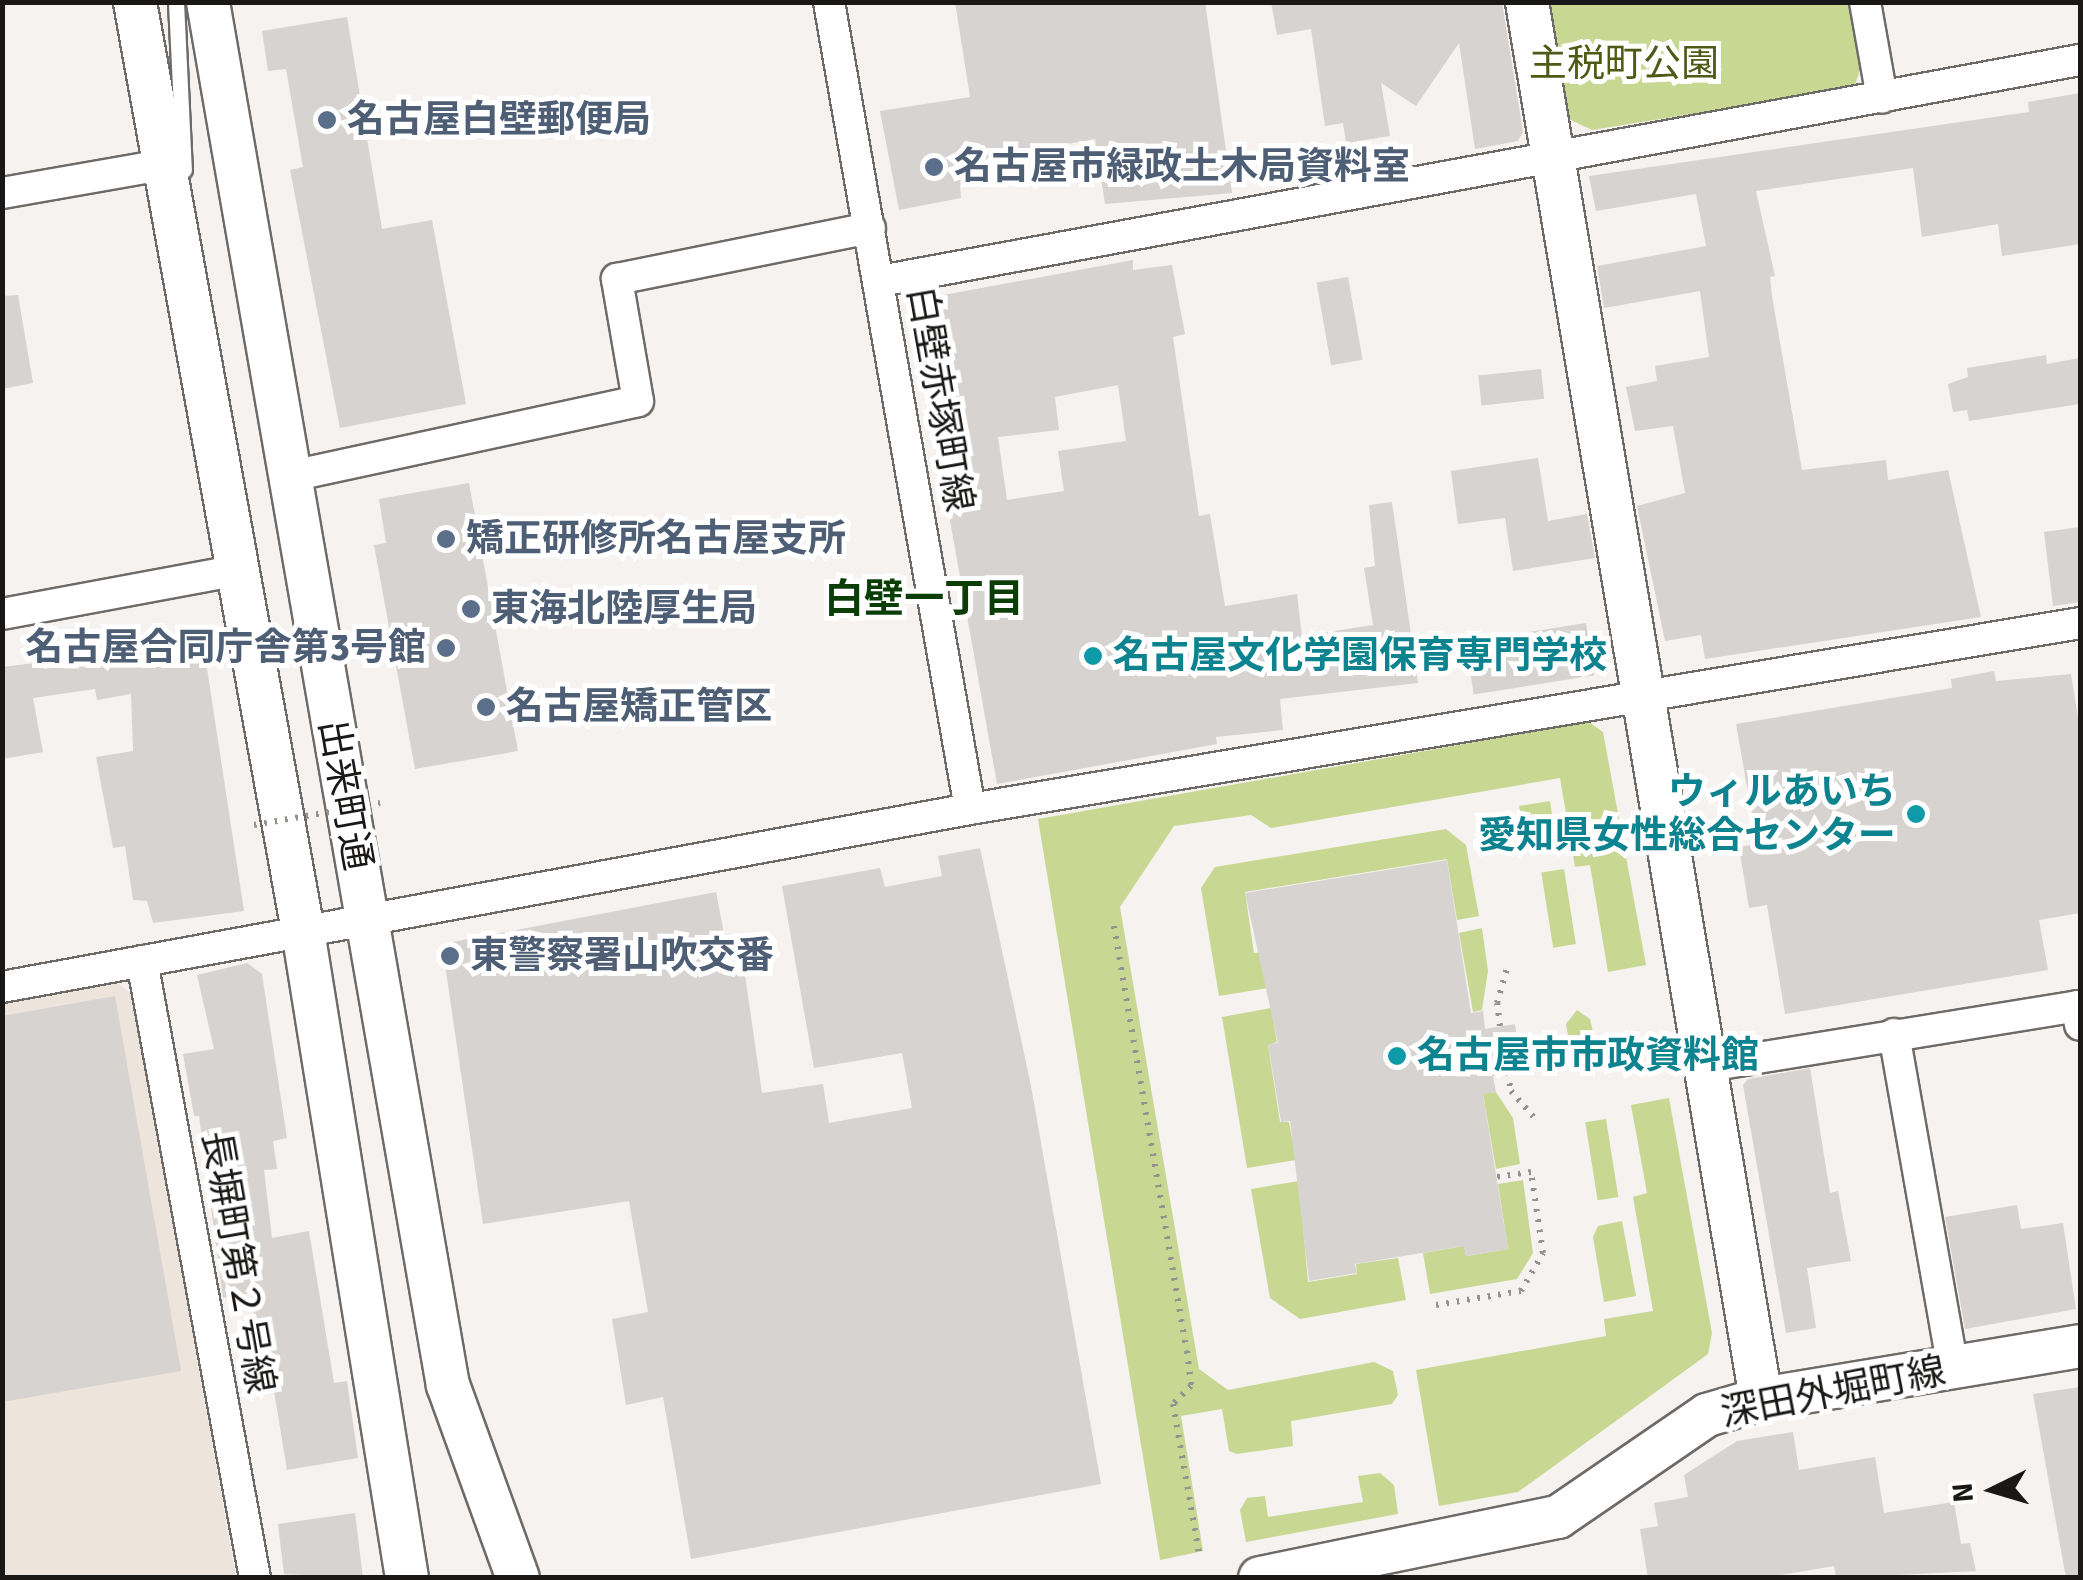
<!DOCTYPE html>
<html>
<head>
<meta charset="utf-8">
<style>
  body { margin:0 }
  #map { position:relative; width:2083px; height:1580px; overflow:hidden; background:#f5f2ef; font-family:Signika,"Noto Sans JP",sans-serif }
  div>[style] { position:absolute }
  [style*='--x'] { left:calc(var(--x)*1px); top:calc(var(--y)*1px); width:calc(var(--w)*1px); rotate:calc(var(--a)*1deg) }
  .built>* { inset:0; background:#ede4db }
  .green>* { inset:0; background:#c8d893; transform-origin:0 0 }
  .building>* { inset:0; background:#d7d3d0; transform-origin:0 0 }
  .path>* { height:6px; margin-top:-3px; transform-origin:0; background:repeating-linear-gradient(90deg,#959290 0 2.5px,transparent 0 10.5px) }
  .roads { filter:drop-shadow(2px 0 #6d6a68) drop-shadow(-2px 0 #6d6a68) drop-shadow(0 2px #6d6a68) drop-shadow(0 -2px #6d6a68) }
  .lane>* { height:15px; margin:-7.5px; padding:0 7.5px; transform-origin:7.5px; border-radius:7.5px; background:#fff }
  .street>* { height:30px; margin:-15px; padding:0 15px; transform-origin:15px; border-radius:15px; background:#fff }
  .secondary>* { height:42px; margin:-21px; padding:0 21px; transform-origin:21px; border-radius:21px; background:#fff }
  .path-bridge>* { height:6px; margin-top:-3px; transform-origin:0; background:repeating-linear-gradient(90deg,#959290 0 2.5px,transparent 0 10.5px) }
  .dots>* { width:28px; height:28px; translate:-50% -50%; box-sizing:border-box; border:5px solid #fff; border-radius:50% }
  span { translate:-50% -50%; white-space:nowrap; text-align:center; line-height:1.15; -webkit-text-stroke:10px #fff; paint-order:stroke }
  .park-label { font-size:38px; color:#4e5a16 }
  .service-label { font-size:38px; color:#4e5e75; font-weight:700 }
  .left { translate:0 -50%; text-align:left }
  .right { translate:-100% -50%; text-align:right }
  .street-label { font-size:38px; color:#191817 }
  .culture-label { font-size:38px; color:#0d838f; font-weight:700 }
  .neighbourhood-label { font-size:40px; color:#0a3e06; font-weight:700 }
  .frame { position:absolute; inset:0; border:5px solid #191817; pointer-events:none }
  .north { position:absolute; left:1943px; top:1440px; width:100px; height:100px; -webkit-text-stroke:8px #fff; paint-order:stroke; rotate:265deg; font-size:28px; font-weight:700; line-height:40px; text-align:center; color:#191817 }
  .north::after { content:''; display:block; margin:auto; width:35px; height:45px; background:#191817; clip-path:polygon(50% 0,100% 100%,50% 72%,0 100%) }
</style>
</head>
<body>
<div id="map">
  <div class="built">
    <i style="clip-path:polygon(116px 982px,132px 994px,236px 1577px,3px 1578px,3px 1002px)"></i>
  </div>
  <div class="green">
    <i style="clip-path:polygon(1549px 3px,1850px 3px,1861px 67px,1854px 88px,1592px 130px,1569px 119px)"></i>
    <i style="clip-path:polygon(1589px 722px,1603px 732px,1646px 965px,1608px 972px,1590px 865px,1575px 867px,1560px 778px,1271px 828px,1251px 815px,1174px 826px,1120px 907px,1199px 1369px,1228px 1390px,1374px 1362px,1393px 1371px,1398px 1395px,1392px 1404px,1291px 1421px,1293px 1446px,1237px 1454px,1229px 1451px,1222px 1409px,1181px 1416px,1203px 1551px,1160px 1560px,1038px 819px)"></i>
    <i style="clip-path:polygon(1550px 801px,1557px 847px,1536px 850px,1525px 841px,1519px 806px)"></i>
    <i style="clip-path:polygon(1446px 829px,1466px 845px,1479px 916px,1457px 920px,1447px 859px,1245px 892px,1254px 953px,1262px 952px,1268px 988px,1219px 996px,1201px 888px,1215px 867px)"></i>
    <i style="left:1564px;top:869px;width:76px;height:23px;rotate:81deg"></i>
    <i style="clip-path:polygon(1482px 928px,1488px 971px,1482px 1010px,1473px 1012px,1459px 933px)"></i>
    <i style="clip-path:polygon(1271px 1008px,1277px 1042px,1268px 1045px,1280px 1122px,1289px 1122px,1296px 1160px,1247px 1168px,1222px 1017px)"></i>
    <i style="clip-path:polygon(1577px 1010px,1590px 1019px,1596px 1044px,1595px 1055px,1585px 1061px,1571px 1052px,1566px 1024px)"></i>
    <i style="clip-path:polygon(1496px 1092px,1513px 1118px,1520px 1164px,1496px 1169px,1483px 1094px)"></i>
    <i style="clip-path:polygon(1669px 1098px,1712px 1333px,1708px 1354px,1518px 1492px,1439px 1506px,1416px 1370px,1606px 1336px,1604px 1319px,1653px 1311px,1633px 1197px,1647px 1193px,1631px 1105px)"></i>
    <i style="left:1606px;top:1119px;width:79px;height:21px;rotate:81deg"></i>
    <i style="clip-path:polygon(1523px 1180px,1533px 1253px,1517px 1279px,1430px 1294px,1423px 1253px,1464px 1246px,1466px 1256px,1508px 1249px,1498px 1184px)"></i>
    <i style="clip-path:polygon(1299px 1181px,1308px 1282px,1357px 1274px,1356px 1264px,1398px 1258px,1406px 1300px,1300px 1319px,1270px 1298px,1251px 1189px)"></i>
    <i style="clip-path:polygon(1622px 1221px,1636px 1296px,1604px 1302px,1593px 1237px,1598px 1226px)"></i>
    <i style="clip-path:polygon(1380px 1473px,1394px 1485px,1398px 1514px,1246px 1542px,1240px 1510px,1247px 1498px,1265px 1496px,1268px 1517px,1363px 1502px,1358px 1476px)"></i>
  </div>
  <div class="building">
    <i style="clip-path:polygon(955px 2px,1205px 2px,1232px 193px,1105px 204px,1095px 139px,973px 161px,977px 184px,960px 186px,961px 198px,899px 210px,880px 111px,970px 97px)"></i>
    <i style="clip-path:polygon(1271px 2px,1502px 2px,1523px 132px,1518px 141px,1475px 149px,1459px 43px,1416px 106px,1381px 83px,1390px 136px,1346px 143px,1343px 123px,1325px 126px,1311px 29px,1277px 35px)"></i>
    <i style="clip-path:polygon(347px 17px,382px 229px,432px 220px,466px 404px,340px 428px,290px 170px,303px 167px,286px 69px,268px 71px,262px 31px)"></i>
    <i style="clip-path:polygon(2080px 93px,2080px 244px,2002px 256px,1998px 224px,1922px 237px,1913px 168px,1756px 191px,1775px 276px,1770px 277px,1772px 296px,1802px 470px,1886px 460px,1888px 480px,1948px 470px,1981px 617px,1705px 659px,1701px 635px,1665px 641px,1637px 506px,1685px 493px,1673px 426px,1635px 431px,1626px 387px,1657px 381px,1655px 366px,1709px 357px,1700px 291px,1604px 308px,1597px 266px,1706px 246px,1696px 194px,1596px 211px,1589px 176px,2029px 112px,2028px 102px)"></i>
    <i style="clip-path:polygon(evenodd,1133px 260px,1133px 270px,1172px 265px,1185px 334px,1173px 337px,1199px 516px,1210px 514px,1225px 606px,1297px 594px,1302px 636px,1373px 625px,1364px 568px,1375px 566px,1369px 505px,1392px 502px,1418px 683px,1280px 699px,1283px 730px,1216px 737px,1217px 744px,997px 784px,913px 313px,922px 299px,1133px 260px,1118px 385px,1126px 441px,1058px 451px,1064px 491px,1007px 500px,998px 437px,1059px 430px,1055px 397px,1118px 385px)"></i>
    <i style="left:1348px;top:277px;width:84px;height:32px;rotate:80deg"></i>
    <i style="clip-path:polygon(18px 295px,33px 383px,2px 389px,2px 296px)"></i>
    <i style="clip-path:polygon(2046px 355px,2047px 364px,2080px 358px,2080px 404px,1969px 421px,1967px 410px,1953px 412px,1948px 384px,1968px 377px,1967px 368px)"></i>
    <i style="left:1541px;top:369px;width:30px;height:63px;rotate:84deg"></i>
    <i style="clip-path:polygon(1538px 458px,1548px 521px,1587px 514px,1595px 558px,1513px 571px,1505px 518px,1458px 524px,1451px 471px)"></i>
    <i style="clip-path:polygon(469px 483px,518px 751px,415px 769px,374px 545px,386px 543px,379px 499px)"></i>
    <i style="clip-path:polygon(2080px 527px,2080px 602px,2053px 606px,2044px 532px)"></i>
    <i style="left:1586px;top:623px;width:53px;height:122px;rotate:81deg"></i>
    <i style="clip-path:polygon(203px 642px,244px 911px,153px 923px,147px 901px,133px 900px,125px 846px,113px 848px,96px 757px,133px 751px,131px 694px,97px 700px,95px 689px,33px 698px,43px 752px,2px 759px,2px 667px,43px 662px,44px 669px)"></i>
    <i style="clip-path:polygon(1994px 671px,1996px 681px,2071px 674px,2080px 730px,2080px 913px,2039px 920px,2048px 970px,1785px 1014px,1767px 905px,1749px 908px,1739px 847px,1757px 844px,1736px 724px,1952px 688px,1951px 679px)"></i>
    <i style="clip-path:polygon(980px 848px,1031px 1086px,1101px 1484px,691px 1559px,663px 1397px,626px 1405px,612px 1319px,648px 1312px,629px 1201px,483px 1224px,442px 944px,716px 892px,732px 975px,745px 975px,762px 1093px,823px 1084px,829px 1123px,912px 1108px,902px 1053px,814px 1068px,782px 886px,880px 868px,885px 887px,942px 876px,938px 856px)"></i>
    <i style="clip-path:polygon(1447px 860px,1471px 1013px,1483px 1011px,1485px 1029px,1515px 1024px,1522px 1070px,1493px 1076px,1496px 1092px,1483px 1094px,1508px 1249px,1466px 1256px,1464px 1246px,1355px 1264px,1357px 1273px,1309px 1281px,1290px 1121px,1281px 1122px,1268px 1044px,1278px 1043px,1245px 893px)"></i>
    <i style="clip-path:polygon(247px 963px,262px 974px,287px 1138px,273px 1141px,277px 1169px,264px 1170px,272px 1238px,309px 1231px,334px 1383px,347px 1381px,358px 1458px,287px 1470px,271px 1373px,261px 1374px,251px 1293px,223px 1298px,199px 1116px,194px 1116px,183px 1054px,214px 1049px,197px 975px)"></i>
    <i style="clip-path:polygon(115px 996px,181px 1371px,2px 1402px,2px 1016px)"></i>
    <i style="clip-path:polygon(1810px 1068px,1830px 1193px,1838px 1191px,1851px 1261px,1807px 1268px,1816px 1328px,1786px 1333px,1743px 1085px,1748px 1079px)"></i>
    <i style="clip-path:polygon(2017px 1205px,2021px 1229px,2063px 1223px,2076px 1309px,1965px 1329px,1945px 1217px)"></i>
    <i style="clip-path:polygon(2080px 1387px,2080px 1578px,2066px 1578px,2033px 1394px)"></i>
    <i style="clip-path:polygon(1793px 1432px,1799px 1470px,1875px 1457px,1884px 1513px,1954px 1502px,1961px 1544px,1970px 1543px,1976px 1571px,1836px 1578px,1834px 1566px,1763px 1578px,1648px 1578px,1640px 1529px,1658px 1526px,1654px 1503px,1688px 1497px,1684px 1475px,1737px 1441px)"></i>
    <i style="clip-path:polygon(355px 1513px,363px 1578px,284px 1574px,278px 1524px)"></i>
  </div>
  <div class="path">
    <i style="--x:1114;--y:926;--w:431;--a:80.3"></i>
    <i style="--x:1187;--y:1351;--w:35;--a:83"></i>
    <i style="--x:1191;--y:1386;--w:25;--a:135"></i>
    <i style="--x:1173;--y:1404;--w:156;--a:80.1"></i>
    <i style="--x:1500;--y:1026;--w:23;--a:-97"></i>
    <i style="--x:1497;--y:1003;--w:40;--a:-74"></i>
    <i style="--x:1518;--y:1047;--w:16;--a:-11"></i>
    <i style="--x:1508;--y:1073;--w:18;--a:81"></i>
    <i style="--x:1511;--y:1091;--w:41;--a:48.9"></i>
    <i style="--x:1436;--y:1305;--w:86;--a:-9.4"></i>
    <i style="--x:1521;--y:1291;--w:44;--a:-59.9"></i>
    <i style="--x:1543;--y:1253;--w:82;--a:-98.4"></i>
    <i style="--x:1531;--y:1172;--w:35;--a:172"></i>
  </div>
  <div class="roads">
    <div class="lane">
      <i style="--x:176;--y:2;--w:168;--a:87.3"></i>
    </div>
    <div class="street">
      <i style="--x:829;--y:2;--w:819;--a:80.09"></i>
      <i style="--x:1865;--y:2;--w:97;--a:79.9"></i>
      <i style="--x:2;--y:193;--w:162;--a:-9.9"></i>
      <i style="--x:880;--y:281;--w:1220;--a:-10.44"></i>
      <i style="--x:287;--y:477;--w:359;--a:-12.2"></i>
      <i style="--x:638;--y:401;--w:124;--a:-99.8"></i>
      <i style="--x:617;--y:279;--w:258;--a:-11.4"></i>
      <i style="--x:2;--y:614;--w:241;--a:-10.5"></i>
      <i style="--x:142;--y:961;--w:627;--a:79.62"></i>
      <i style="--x:2;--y:987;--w:984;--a:-10.42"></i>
      <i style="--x:970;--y:809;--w:1125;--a:-9.51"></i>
      <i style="--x:1894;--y:1034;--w:339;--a:80"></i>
      <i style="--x:1702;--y:1067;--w:380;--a:-9.2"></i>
      <i style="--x:2077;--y:1006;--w:19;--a:81"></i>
    </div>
    <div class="secondary">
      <i style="--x:135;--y:2;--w:944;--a:79.75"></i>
      <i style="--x:303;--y:931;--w:655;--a:80.87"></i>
      <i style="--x:208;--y:2;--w:1404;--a:80.16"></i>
      <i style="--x:448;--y:1385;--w:205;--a:70.1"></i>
      <i style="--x:1527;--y:2;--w:1416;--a:80.49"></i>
      <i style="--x:1260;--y:1578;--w:304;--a:-11.6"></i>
      <i style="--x:1558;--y:1517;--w:181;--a:-34.4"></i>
      <i style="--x:1707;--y:1415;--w:56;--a:-16.5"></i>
      <i style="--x:1761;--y:1399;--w:323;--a:-9.4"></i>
    </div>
  </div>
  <div class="path-bridge">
    <i style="--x:254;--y:825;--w:128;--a:-9.9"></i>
  </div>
  <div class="dots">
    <i style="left:327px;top:120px;background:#5c6f8a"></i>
    <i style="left:934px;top:167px;background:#5c6f8a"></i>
    <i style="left:446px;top:539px;background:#5c6f8a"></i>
    <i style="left:471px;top:609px;background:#5c6f8a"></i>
    <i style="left:446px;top:648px;background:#5c6f8a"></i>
    <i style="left:1093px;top:656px;background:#0f9aa8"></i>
    <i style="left:486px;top:707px;background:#5c6f8a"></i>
    <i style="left:1916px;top:814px;background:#0f9aa8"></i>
    <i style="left:450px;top:956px;background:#5c6f8a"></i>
    <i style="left:1397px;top:1056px;background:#0f9aa8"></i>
  </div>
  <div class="park-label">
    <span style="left:1624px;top:64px">主税町公園</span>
  </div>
  <div class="service-label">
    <span class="left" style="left:347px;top:120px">名古屋白壁郵便局</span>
    <span class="left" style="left:954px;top:167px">名古屋市緑政土木局資料室</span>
    <span class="left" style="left:466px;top:539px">矯正研修所名古屋支所</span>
    <span class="left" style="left:491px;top:609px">東海北陸厚生局</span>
    <span class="right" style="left:426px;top:648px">名古屋合同庁舎第3号館</span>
    <span class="left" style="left:506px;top:707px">名古屋矯正管区</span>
    <span class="left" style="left:470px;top:956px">東警察署山吹交番</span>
  </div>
  <div class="street-label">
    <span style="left:940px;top:399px;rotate:80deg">白壁赤塚町線</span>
    <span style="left:345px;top:795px;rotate:80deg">出来町通</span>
    <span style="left:238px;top:1262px;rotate:80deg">長塀町第２号線</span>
    <span style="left:1833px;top:1392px;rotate:-11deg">深田外堀町線</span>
  </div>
  <div class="culture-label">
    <span class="left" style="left:1113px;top:656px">名古屋文化学園保育専門学校</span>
    <span class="right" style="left:1896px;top:814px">ウィルあいち<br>愛知県女性総合センター</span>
    <span class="left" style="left:1417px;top:1056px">名古屋市市政資料館</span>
  </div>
  <div class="neighbourhood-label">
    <span style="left:924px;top:599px">白壁一丁目</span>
  </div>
  <div class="frame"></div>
  <div class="north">N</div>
</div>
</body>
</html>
